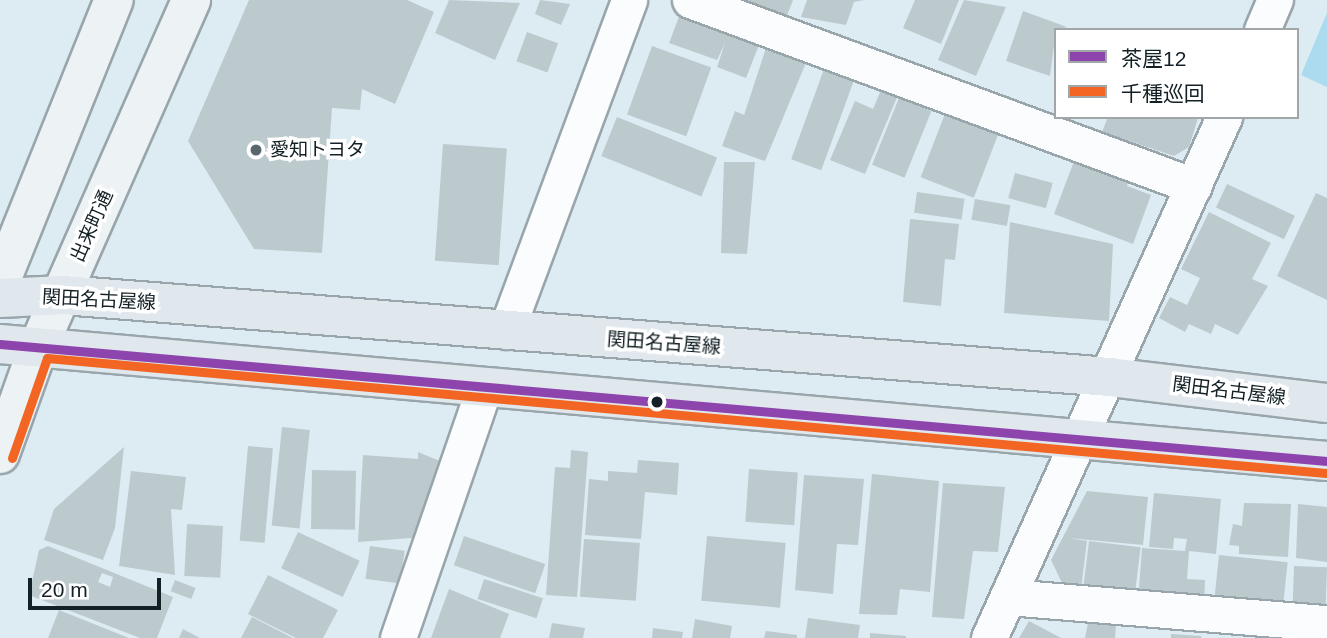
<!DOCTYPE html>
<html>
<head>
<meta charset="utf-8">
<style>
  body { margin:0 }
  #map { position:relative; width:1327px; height:638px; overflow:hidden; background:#ddecf3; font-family:Arial,"Noto Sans JP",sans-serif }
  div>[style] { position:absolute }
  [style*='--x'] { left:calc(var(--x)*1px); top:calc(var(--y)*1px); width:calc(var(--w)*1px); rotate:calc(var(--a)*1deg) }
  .green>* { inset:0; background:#acdaee }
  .building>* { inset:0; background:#bccace; transform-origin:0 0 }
  .roads { filter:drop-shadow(2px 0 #98a5aa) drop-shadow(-2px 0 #98a5aa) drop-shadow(0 2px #98a5aa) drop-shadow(0 -2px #98a5aa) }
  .minor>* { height:35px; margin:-17.5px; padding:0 17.5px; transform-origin:17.5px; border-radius:17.5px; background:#fafcfd }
  .secondary>* { height:38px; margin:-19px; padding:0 19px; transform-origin:19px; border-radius:19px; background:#edf2f5 }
  .primary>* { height:38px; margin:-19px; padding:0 19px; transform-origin:19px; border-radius:19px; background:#e0e8ed }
  .bus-1>* { height:9px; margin:-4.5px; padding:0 4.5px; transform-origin:4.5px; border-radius:4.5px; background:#8e44ad }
  .bus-2>* { height:9px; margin:-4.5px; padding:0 4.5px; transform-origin:4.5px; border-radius:4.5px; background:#f26522 }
  .dots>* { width:19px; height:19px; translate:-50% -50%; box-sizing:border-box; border:4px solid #fff; border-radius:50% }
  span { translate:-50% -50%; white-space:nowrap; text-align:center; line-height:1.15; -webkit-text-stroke:7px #fff; paint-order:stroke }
  .poi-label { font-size:19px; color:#132025 }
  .left { translate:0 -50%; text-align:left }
  .street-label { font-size:19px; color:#132025 }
  .legend { position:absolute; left:1054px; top:28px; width:245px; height:91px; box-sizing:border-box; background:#fff; border:2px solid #a1a6a8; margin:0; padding:9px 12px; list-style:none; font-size:21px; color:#132025 }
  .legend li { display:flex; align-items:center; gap:14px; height:35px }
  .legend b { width:35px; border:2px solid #a1a6a8 }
  .scale { position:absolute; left:28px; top:578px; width:133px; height:32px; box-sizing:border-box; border:4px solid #132025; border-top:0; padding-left:9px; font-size:21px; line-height:24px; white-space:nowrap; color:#132025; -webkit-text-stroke:5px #fff; paint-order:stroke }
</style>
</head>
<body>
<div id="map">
  <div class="green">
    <i style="clip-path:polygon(1327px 13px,1327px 87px,1301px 75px)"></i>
  </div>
  <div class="building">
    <i style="clip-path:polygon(249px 0,407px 0,434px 12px,395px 104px,362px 89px,360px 110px,332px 108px,322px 253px,254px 249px,188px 141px)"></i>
    <i style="clip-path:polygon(449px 0,520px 3px,495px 60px,435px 33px)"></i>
    <i style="clip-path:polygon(540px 0,570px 4px,561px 25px,535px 14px)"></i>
    <i style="clip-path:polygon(741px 0,793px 0,786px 18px)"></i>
    <i style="clip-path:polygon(807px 0,864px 0,854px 2px,846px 25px,801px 17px)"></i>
    <i style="clip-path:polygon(915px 0,959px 0,941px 44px,903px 28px)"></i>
    <i style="clip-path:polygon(964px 0,1006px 7px,976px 76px,938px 60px)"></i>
    <i style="clip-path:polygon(1023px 11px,1067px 27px,1056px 30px,1050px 76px,1006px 61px)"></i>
    <i style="clip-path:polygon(680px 14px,761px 40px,746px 78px,717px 67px,725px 43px,717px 60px,669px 43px)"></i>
    <i style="left:527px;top:32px;width:33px;height:31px;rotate:20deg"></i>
    <i style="clip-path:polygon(767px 45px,808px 58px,765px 161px,722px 146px,735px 111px,744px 115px)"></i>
    <i style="left:652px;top:46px;width:63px;height:73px;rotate:20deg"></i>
    <i style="left:824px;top:69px;width:32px;height:96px;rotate:20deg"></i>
    <i style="clip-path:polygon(884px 83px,900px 90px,865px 174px,830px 160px,855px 101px,873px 109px)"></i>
    <i style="left:899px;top:98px;width:35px;height:72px;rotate:22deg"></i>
    <i style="left:946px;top:111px;width:57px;height:71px;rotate:21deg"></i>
    <i style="left:617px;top:117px;width:108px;height:42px;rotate:22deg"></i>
    <i style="clip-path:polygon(1108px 117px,1195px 117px,1198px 118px,1189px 147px,1174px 156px,1102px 132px)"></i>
    <i style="left:443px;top:144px;width:64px;height:117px;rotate:4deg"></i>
    <i style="clip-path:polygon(1076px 156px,1130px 177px,1127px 186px,1151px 195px,1133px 244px,1054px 214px)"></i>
    <i style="clip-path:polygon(724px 162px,755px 162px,747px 254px,721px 253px)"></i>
    <i style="left:1015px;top:173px;width:39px;height:26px;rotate:15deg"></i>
    <i style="left:1227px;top:184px;width:75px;height:26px;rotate:25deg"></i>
    <i style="left:917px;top:192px;width:48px;height:21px;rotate:8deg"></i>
    <i style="clip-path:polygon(1316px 193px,1327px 198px,1327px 300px,1277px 276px)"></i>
    <i style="left:975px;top:199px;width:36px;height:21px;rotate:10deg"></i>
    <i style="clip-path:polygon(1209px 212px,1271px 243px,1252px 279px,1268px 286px,1238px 335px,1215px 324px,1211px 334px,1189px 324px,1185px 332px,1159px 318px,1170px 297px,1187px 305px,1200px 278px,1181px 269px)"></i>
    <i style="clip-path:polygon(910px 219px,959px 224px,955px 260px,945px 259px,941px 306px,903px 302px)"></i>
    <i style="clip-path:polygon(1010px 222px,1113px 244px,1109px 321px,1004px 313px)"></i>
    <i style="left:282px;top:427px;width:28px;height:99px;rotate:6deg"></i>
    <i style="left:248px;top:446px;width:25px;height:95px;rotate:5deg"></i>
    <i style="clip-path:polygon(124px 447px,115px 528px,103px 560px,44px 540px,54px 509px)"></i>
    <i style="clip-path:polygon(571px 450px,588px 452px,577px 597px,546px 595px,555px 467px,570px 468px)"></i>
    <i style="clip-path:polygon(418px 452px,447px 464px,437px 490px,429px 489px,425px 537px,358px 542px,363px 455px,418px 459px)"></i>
    <i style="clip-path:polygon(638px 460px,679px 463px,677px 495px,645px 492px,641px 539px,585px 535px,589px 479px,608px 481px,608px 471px,637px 473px)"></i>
    <i style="left:749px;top:469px;width:49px;height:53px;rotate:4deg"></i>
    <i style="left:312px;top:470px;width:44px;height:59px;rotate:1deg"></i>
    <i style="clip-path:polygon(131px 471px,186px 477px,182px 510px,171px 509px,175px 575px,119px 566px)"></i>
    <i style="clip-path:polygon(872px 474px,939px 481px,930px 592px,900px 589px,897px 615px,859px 614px)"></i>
    <i style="clip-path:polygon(804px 475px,864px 479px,858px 545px,837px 544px,833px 594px,795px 590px)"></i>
    <i style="clip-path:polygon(943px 483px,1005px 487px,998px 552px,973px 551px,964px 619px,932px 617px)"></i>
    <i style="clip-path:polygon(1087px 491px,1148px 497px,1143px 545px,1068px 538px,1087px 541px,1081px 589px,1064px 587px,1051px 560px)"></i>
    <i style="clip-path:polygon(1154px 493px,1221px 499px,1216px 554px,1189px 551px,1187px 579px,1205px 580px,1204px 607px,1138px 602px,1142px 548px,1185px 551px,1187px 539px,1174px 538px,1173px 549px,1149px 547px)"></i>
    <i style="clip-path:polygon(1244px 503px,1291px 504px,1288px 557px,1239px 554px,1239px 546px,1229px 545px,1233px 524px,1242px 526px)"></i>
    <i style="clip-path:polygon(1298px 504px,1327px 507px,1327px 562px,1296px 558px)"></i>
    <i style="left:187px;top:524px;width:36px;height:52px;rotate:3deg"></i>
    <i style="left:298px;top:532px;width:68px;height:40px;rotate:25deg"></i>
    <i style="left:464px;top:536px;width:86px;height:31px;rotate:19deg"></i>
    <i style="left:707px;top:536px;width:79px;height:65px;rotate:5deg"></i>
    <i style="left:584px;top:539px;width:56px;height:58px;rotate:4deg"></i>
    <i style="left:1089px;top:541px;width:52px;height:55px;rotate:7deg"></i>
    <i style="clip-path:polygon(evenodd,48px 546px,173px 597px,157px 638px,140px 638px,29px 595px,39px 550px,48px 546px,102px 573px,113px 577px,110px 587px,98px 582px,102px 573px)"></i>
    <i style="left:370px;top:546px;width:35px;height:33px;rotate:8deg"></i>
    <i style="left:1219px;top:555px;width:69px;height:52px;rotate:6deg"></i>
    <i style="left:1294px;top:566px;width:33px;height:38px;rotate:2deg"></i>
    <i style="clip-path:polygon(268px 575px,338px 610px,323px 638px,296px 638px,248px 614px)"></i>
    <i style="left:484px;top:579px;width:62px;height:21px;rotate:18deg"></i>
    <i style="left:175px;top:580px;width:22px;height:12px;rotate:21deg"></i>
    <i style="clip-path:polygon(449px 589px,509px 614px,500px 638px,431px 638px)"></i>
    <i style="clip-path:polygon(59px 610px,129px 638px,48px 638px)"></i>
    <i style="clip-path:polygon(252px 617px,293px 638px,241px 638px)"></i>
    <i style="clip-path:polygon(808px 618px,860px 625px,858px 638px,805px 638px)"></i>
    <i style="clip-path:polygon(695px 619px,732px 626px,730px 638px,692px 638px)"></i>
    <i style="clip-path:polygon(1029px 621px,1061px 638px,1019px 638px)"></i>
    <i style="clip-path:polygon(552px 623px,585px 628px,583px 638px,549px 638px)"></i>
    <i style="clip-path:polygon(1088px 623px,1116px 625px,1115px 638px,1085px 638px)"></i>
    <i style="clip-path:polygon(653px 628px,683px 632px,682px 638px,652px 638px)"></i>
    <i style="clip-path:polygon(183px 629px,200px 638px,179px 638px)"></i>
    <i style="clip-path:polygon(766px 631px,797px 635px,797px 638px,764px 638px)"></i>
    <i style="clip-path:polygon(870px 633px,906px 636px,906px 638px,870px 638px)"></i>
    <i style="clip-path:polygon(1171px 634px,1201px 636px,1201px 638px,1171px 638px)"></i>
  </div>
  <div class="roads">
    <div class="minor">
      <i style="--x:690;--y:0;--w:537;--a:20.26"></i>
      <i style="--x:1262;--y:30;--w:33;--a:-67"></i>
      <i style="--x:506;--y:331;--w:353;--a:-69.6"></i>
      <i style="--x:1008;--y:597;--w:320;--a:4.7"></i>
      <i style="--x:398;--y:638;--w:264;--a:-71"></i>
      <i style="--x:989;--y:638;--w:572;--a:-65.72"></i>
    </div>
    <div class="secondary">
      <i style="--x:0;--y:283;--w:305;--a:-68.1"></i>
      <i style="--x:0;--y:454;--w:116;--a:-70.3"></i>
      <i style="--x:39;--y:345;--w:377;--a:-66.2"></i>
    </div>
    <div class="primary">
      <i style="--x:0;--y:298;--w:63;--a:-2.7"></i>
      <i style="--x:63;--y:295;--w:1049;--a:4.48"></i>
      <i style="--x:1109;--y:377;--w:220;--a:6.8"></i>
      <i style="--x:0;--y:344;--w:1332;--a:5.04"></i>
    </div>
  </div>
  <div class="bus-1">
    <i style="--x:0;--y:344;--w:1332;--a:5.04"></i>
  </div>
  <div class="bus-2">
    <i style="--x:12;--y:458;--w:106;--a:-70.7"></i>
    <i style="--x:47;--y:358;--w:1284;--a:5.14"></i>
  </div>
  <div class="dots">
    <i style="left:256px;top:150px;background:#5a676d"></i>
    <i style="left:657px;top:402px;background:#132025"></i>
  </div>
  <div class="poi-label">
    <span class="left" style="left:270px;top:150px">愛知トヨタ</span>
  </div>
  <div class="street-label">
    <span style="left:92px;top:226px;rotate:-66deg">出来町通</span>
    <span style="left:99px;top:300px;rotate:3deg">関田名古屋線</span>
    <span style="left:664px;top:343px;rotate:4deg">関田名古屋線</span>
    <span style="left:1229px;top:391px;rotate:7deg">関田名古屋線</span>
  </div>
  <ul class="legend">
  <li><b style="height:9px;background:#8e44ad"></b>茶屋12</li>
  <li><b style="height:9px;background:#f26522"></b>千種巡回</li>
  </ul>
  <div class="scale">20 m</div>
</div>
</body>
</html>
